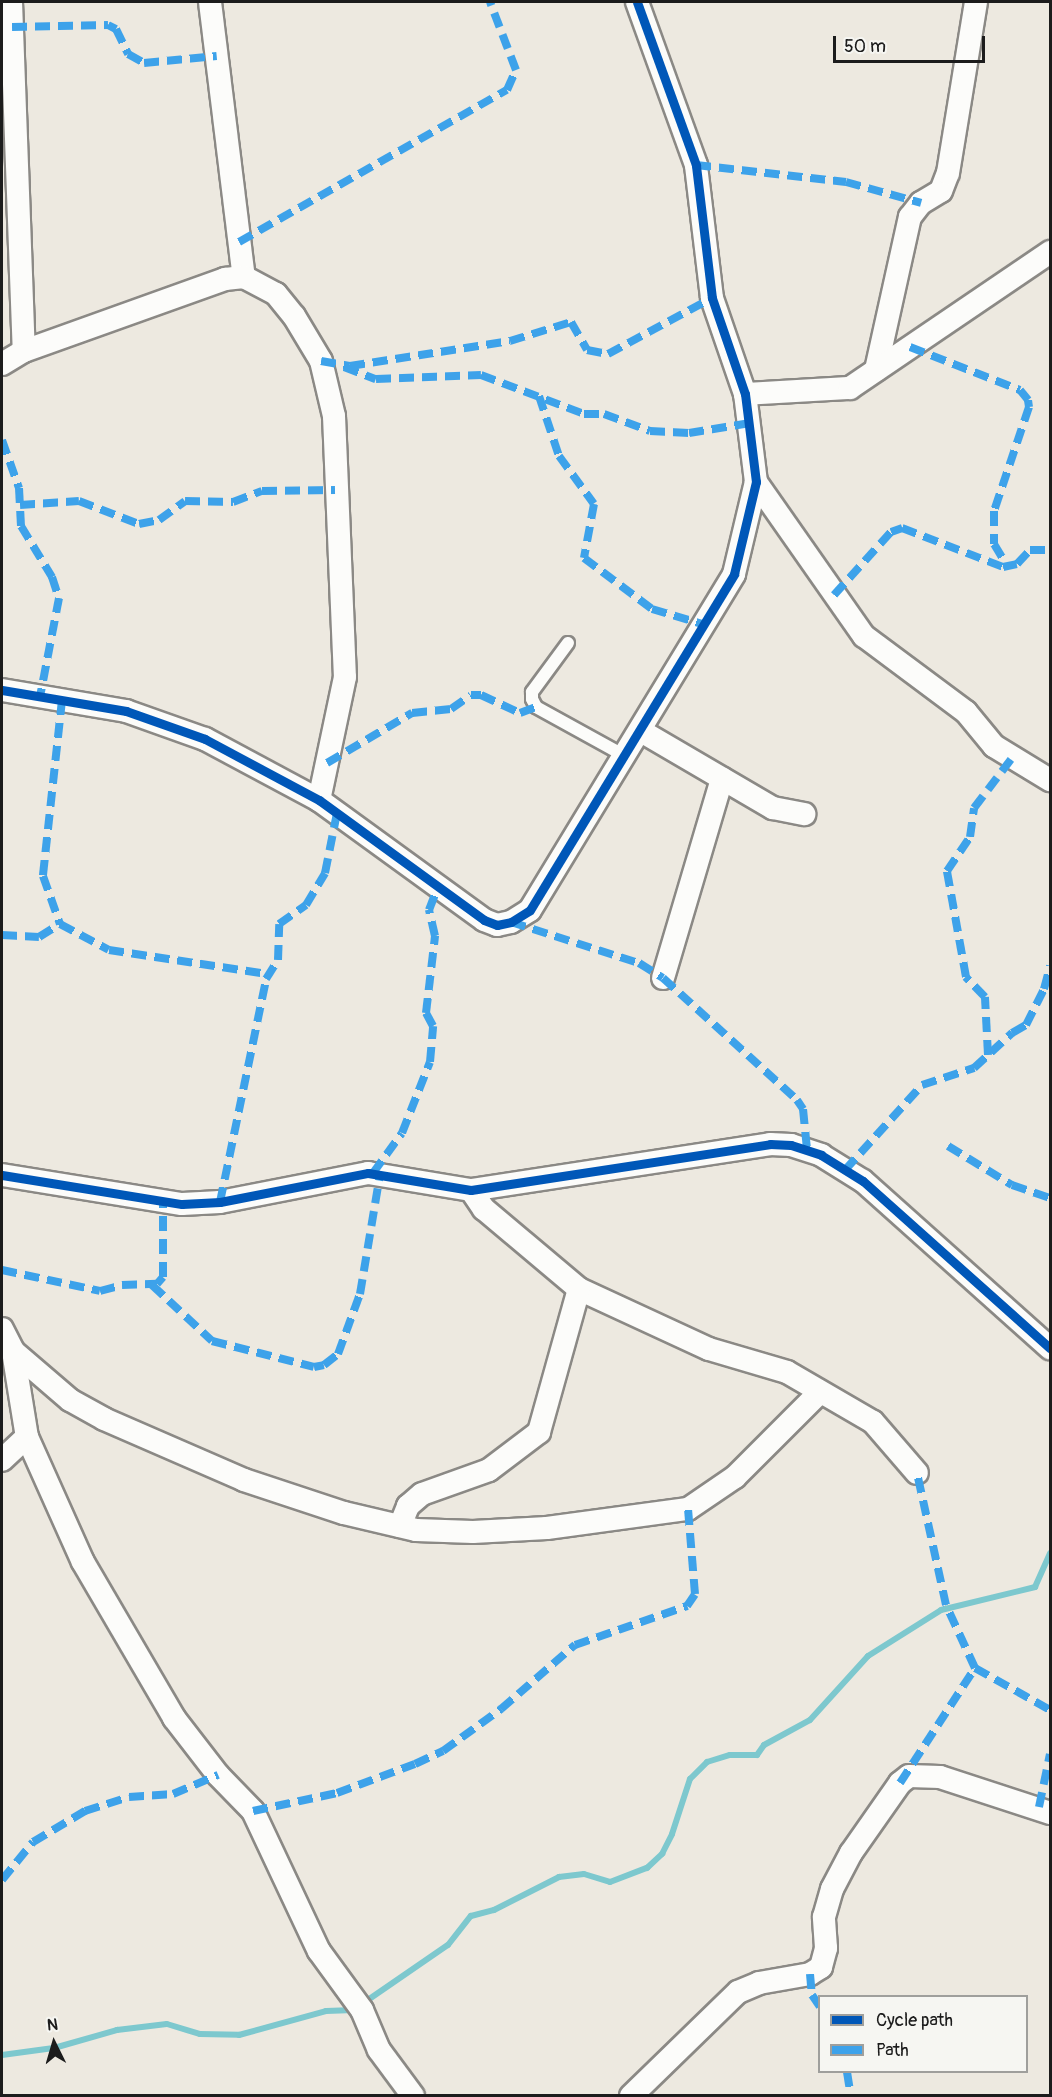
<!DOCTYPE html>
<html>
<head>
<meta charset="utf-8">
<style>
  body { margin:0 }
  #map { position:relative; width:1052px; height:2097px; overflow:hidden; background:#ede9e0; font-family:Pangolin,sans-serif }
  div>[style] { position:absolute }
  [style*='--x'] { left:calc(var(--x)*1px); top:calc(var(--y)*1px); width:calc(var(--w)*1px); rotate:calc(var(--a)*1deg) }
  .stream>* { height:6px; margin:-3px; padding:0 3px; transform-origin:3px; border-radius:3px; background:#7dc8ce }
  .roads { filter:drop-shadow(2px 0 #8b8985) drop-shadow(-2px 0 #8b8985) drop-shadow(0 2px #8b8985) drop-shadow(0 -2px #8b8985) }
  .lane>* { height:12px; margin:-6px; padding:0 6px; transform-origin:6px; border-radius:6px; background:#fcfcfa }
  .street>* { height:22px; margin:-11px; padding:0 11px; transform-origin:11px; border-radius:11px; background:#fcfcfa }
  .quiet>* { height:8px; margin-top:-4px; transform-origin:0; background:repeating-linear-gradient(90deg,#3da2ea 0 15px,transparent 0 23px) }
  .cycleway>* { height:9px; margin:-4.5px; padding:0 4.5px; transform-origin:4.5px; border-radius:4.5px; background:#0057b8 }
  span { translate:-50% -50%; white-space:nowrap; text-align:center; line-height:1.15; -webkit-text-stroke:4.5px #f6f6f2; paint-order:stroke }
  .frame { position:absolute; inset:0; border:3px solid #1c1c1c; pointer-events:none }
  .legend { position:absolute; left:818px; top:1995px; width:210px; height:78px; box-sizing:border-box; background:#f6f6f2; border:2px solid #9f9f9c; margin:0; padding:8px 10px; list-style:none; font-size:18px; color:#1c1c1c }
  .legend li { display:flex; align-items:center; gap:12px; height:30px }
  .legend b { width:30px; border:2px solid #9f9f9c }
  .north { position:absolute; left:24px; top:2013px; width:60px; height:60px; -webkit-text-stroke:4px #f6f6f2; paint-order:stroke; rotate:355deg; font-size:16px; font-weight:700; line-height:24px; text-align:center; color:#1c1c1c }
  .north::after { content:''; display:block; margin:auto; width:21px; height:27px; background:#1c1c1c; clip-path:polygon(50% 0,100% 100%,50% 72%,0 100%) }
  .scale { position:absolute; left:833px; top:36px; width:152px; height:27px; box-sizing:border-box; border:3px solid #1c1c1c; border-top:0; padding-left:8px; font-size:18px; line-height:21px; white-space:nowrap; color:#1c1c1c; -webkit-text-stroke:4px #f6f6f2; paint-order:stroke }
</style>
</head>
<body>
<div id="map">
  <div class="stream">
    <i style="--x:362;--y:2004;--w:104;--a:-34.5"></i>
    <i style="--x:448;--y:1945;--w:37;--a:-52"></i>
    <i style="--x:471;--y:1916;--w:24;--a:-15"></i>
    <i style="--x:494;--y:1910;--w:73;--a:-26.9"></i>
    <i style="--x:559;--y:1877;--w:25;--a:-7"></i>
    <i style="--x:584;--y:1874;--w:27;--a:17"></i>
    <i style="--x:610;--y:1882;--w:40;--a:-21"></i>
    <i style="--x:647;--y:1868;--w:21;--a:-43"></i>
    <i style="--x:662;--y:1854;--w:22;--a:-63"></i>
    <i style="--x:672;--y:1834;--w:58;--a:-71.9"></i>
    <i style="--x:690;--y:1779;--w:24;--a:-45"></i>
    <i style="--x:707;--y:1762;--w:24;--a:-17"></i>
    <i style="--x:730;--y:1755;--w:27;--a:0"></i>
    <i style="--x:757;--y:1755;--w:12;--a:-55"></i>
    <i style="--x:764;--y:1745;--w:52;--a:-28.5"></i>
    <i style="--x:810;--y:1720;--w:86;--a:-47.8"></i>
    <i style="--x:868;--y:1656;--w:86;--a:-32.2"></i>
    <i style="--x:941;--y:1610;--w:97;--a:-13.7"></i>
    <i style="--x:1035;--y:1587;--w:37;--a:-66"></i>
    <i style="--x:2;--y:2055;--w:52;--a:-7.7"></i>
    <i style="--x:54;--y:2048;--w:66;--a:-15.9"></i>
    <i style="--x:117;--y:2030;--w:50;--a:-6.8"></i>
    <i style="--x:167;--y:2024;--w:34;--a:17"></i>
    <i style="--x:200;--y:2034;--w:39;--a:1"></i>
    <i style="--x:239;--y:2035;--w:90;--a:-15.4"></i>
    <i style="--x:326;--y:2011;--w:28;--a:-2"></i>
  </div>
  <div class="roads">
    <div class="lane">
      <i style="--x:568;--y:643;--w:61;--a:126.3"></i>
      <i style="--x:532;--y:692;--w:7;--a:90"></i>
      <i style="--x:532;--y:699;--w:9;--a:63"></i>
      <i style="--x:536;--y:707;--w:102;--a:28.8"></i>
    </div>
    <div class="street">
      <i style="--x:11;--y:2;--w:349;--a:87.9"></i>
      <i style="--x:210;--y:2;--w:277;--a:83"></i>
      <i style="--x:2;--y:364;--w:26;--a:-31"></i>
      <i style="--x:24;--y:351;--w:214;--a:-19.7"></i>
      <i style="--x:225;--y:279;--w:19;--a:-6"></i>
      <i style="--x:244;--y:277;--w:36;--a:28"></i>
      <i style="--x:276;--y:294;--w:28;--a:51"></i>
      <i style="--x:294;--y:316;--w:52;--a:59"></i>
      <i style="--x:321;--y:361;--w:57;--a:76.7"></i>
      <i style="--x:334;--y:416;--w:261;--a:87.6"></i>
      <i style="--x:345;--y:677;--w:126;--a:101.9"></i>
      <i style="--x:876;--y:370;--w:157;--a:-77.5"></i>
      <i style="--x:910;--y:217;--w:18;--a:-52"></i>
      <i style="--x:921;--y:203;--w:23;--a:-31"></i>
      <i style="--x:941;--y:191;--w:19;--a:-69"></i>
      <i style="--x:948;--y:173;--w:173;--a:-80.7"></i>
      <i style="--x:745;--y:394;--w:105;--a:-3.3"></i>
      <i style="--x:850;--y:388;--w:242;--a:-34.2"></i>
      <i style="--x:756;--y:482;--w:188;--a:55"></i>
      <i style="--x:864;--y:636;--w:127;--a:36.7"></i>
      <i style="--x:966;--y:712;--w:44;--a:50.5"></i>
      <i style="--x:994;--y:746;--w:66;--a:31.3"></i>
      <i style="--x:2;--y:690;--w:126;--a:9.6"></i>
      <i style="--x:126;--y:711;--w:84;--a:19.5"></i>
      <i style="--x:205;--y:739;--w:129;--a:28.2"></i>
      <i style="--x:319;--y:800;--w:204;--a:36"></i>
      <i style="--x:484;--y:920;--w:14;--a:21"></i>
      <i style="--x:497;--y:925;--w:14;--a:-12"></i>
      <i style="--x:511;--y:922;--w:22;--a:-32"></i>
      <i style="--x:530;--y:910;--w:393;--a:-58.7"></i>
      <i style="--x:734;--y:574;--w:95;--a:-76.6"></i>
      <i style="--x:756;--y:482;--w:89;--a:-97.1"></i>
      <i style="--x:745;--y:394;--w:102;--a:-109"></i>
      <i style="--x:712;--y:298;--w:134;--a:-96.9"></i>
      <i style="--x:696;--y:165;--w:173;--a:-109.9"></i>
      <i style="--x:641;--y:731;--w:153;--a:30.3"></i>
      <i style="--x:773;--y:808;--w:32;--a:11"></i>
      <i style="--x:663;--y:978;--w:208;--a:-73.5"></i>
      <i style="--x:2;--y:1175;--w:182;--a:9.2"></i>
      <i style="--x:182;--y:1204;--w:38;--a:-3"></i>
      <i style="--x:220;--y:1202;--w:151;--a:-11.1"></i>
      <i style="--x:368;--y:1173;--w:104;--a:9.4"></i>
      <i style="--x:471;--y:1190;--w:303;--a:-8.7"></i>
      <i style="--x:770;--y:1144;--w:21;--a:3"></i>
      <i style="--x:791;--y:1145;--w:32;--a:18"></i>
      <i style="--x:821;--y:1155;--w:49;--a:31.8"></i>
      <i style="--x:863;--y:1181;--w:251;--a:41.8"></i>
      <i style="--x:471;--y:1190;--w:23;--a:56"></i>
      <i style="--x:484;--y:1209;--w:124;--a:40.1"></i>
      <i style="--x:579;--y:1289;--w:143;--a:24.8"></i>
      <i style="--x:709;--y:1349;--w:81;--a:16.4"></i>
      <i style="--x:787;--y:1372;--w:99;--a:30.2"></i>
      <i style="--x:873;--y:1422;--w:67;--a:49.2"></i>
      <i style="--x:2;--y:1329;--w:25;--a:63"></i>
      <i style="--x:13;--y:1351;--w:87;--a:80.8"></i>
      <i style="--x:27;--y:1437;--w:137;--a:65.9"></i>
      <i style="--x:83;--y:1562;--w:181;--a:59.7"></i>
      <i style="--x:174;--y:1718;--w:72;--a:52.3"></i>
      <i style="--x:218;--y:1775;--w:50;--a:45.8"></i>
      <i style="--x:253;--y:1811;--w:155;--a:64.8"></i>
      <i style="--x:319;--y:1951;--w:73;--a:53.9"></i>
      <i style="--x:362;--y:2010;--w:43;--a:67"></i>
      <i style="--x:379;--y:2050;--w:57;--a:53.5"></i>
      <i style="--x:13;--y:1351;--w:75;--a:40.7"></i>
      <i style="--x:70;--y:1400;--w:39;--a:29"></i>
      <i style="--x:104;--y:1419;--w:153;--a:23.5"></i>
      <i style="--x:244;--y:1480;--w:105;--a:18.3"></i>
      <i style="--x:344;--y:1513;--w:74;--a:13.3"></i>
      <i style="--x:416;--y:1530;--w:57;--a:2"></i>
      <i style="--x:473;--y:1532;--w:74;--a:-3.1"></i>
      <i style="--x:547;--y:1528;--w:142;--a:-7.7"></i>
      <i style="--x:688;--y:1509;--w:57;--a:-34.2"></i>
      <i style="--x:735;--y:1477;--w:120;--a:-45"></i>
      <i style="--x:2;--y:1460;--w:34;--a:-43"></i>
      <i style="--x:400;--y:1526;--w:22;--a:-68"></i>
      <i style="--x:408;--y:1506;--w:18;--a:-41"></i>
      <i style="--x:422;--y:1494;--w:71;--a:-19.7"></i>
      <i style="--x:489;--y:1470;--w:63;--a:-37.2"></i>
      <i style="--x:539;--y:1432;--w:148;--a:-74.4"></i>
      <i style="--x:631;--y:2096;--w:149;--a:-44.2"></i>
      <i style="--x:738;--y:1992;--w:23;--a:-23"></i>
      <i style="--x:759;--y:1983;--w:52;--a:-10"></i>
      <i style="--x:810;--y:1974;--w:13;--a:-32"></i>
      <i style="--x:821;--y:1967;--w:20;--a:-75"></i>
      <i style="--x:826;--y:1948;--w:31;--a:-94"></i>
      <i style="--x:824;--y:1917;--w:29;--a:-74"></i>
      <i style="--x:832;--y:1889;--w:41;--a:-62.2"></i>
      <i style="--x:851;--y:1853;--w:85;--a:-55"></i>
      <i style="--x:900;--y:1783;--w:11;--a:-38"></i>
      <i style="--x:909;--y:1776;--w:31;--a:2"></i>
      <i style="--x:940;--y:1777;--w:116;--a:18.1"></i>
    </div>
  </div>
  <div class="quiet">
    <i style="--x:12;--y:27;--w:96;--a:-1.2"></i>
    <i style="--x:108;--y:25;--w:9;--a:27"></i>
    <i style="--x:116;--y:29;--w:28;--a:64"></i>
    <i style="--x:128;--y:54;--w:18;--a:29"></i>
    <i style="--x:144;--y:63;--w:73;--a:-5.5"></i>
    <i style="--x:696;--y:165;--w:151;--a:6.5"></i>
    <i style="--x:846;--y:182;--w:78;--a:15.6"></i>
    <i style="--x:239;--y:242;--w:308;--a:-29.6"></i>
    <i style="--x:507;--y:90;--w:22;--a:-66"></i>
    <i style="--x:516;--y:70;--w:73;--a:-110.9"></i>
    <i style="--x:910;--y:347;--w:118;--a:21.4"></i>
    <i style="--x:1020;--y:390;--w:13;--a:51"></i>
    <i style="--x:1028;--y:400;--w:7;--a:82"></i>
    <i style="--x:1029;--y:407;--w:110;--a:108.6"></i>
    <i style="--x:994;--y:511;--w:33;--a:90"></i>
    <i style="--x:994;--y:544;--w:27;--a:59"></i>
    <i style="--x:321;--y:361;--w:29;--a:10"></i>
    <i style="--x:350;--y:366;--w:162;--a:-8.9"></i>
    <i style="--x:510;--y:341;--w:64;--a:-17.3"></i>
    <i style="--x:571;--y:322;--w:32;--a:60"></i>
    <i style="--x:587;--y:350;--w:21;--a:11"></i>
    <i style="--x:608;--y:354;--w:118;--a:-28.3"></i>
    <i style="--x:344;--y:367;--w:34;--a:21"></i>
    <i style="--x:376;--y:379;--w:105;--a:-2.2"></i>
    <i style="--x:481;--y:375;--w:110;--a:20.7"></i>
    <i style="--x:584;--y:414;--w:20;--a:0"></i>
    <i style="--x:604;--y:414;--w:49;--a:20.3"></i>
    <i style="--x:650;--y:431;--w:39;--a:3"></i>
    <i style="--x:689;--y:433;--w:62;--a:-9.3"></i>
    <i style="--x:539;--y:396;--w:63;--a:71.6"></i>
    <i style="--x:559;--y:456;--w:59;--a:53.9"></i>
    <i style="--x:594;--y:504;--w:55;--a:100.5"></i>
    <i style="--x:584;--y:558;--w:85;--a:36.9"></i>
    <i style="--x:652;--y:609;--w:52;--a:16.7"></i>
    <i style="--x:2;--y:440;--w:51;--a:70.5"></i>
    <i style="--x:19;--y:488;--w:38;--a:87"></i>
    <i style="--x:21;--y:526;--w:60;--a:58.7"></i>
    <i style="--x:52;--y:577;--w:22;--a:72"></i>
    <i style="--x:59;--y:598;--w:101;--a:100.9"></i>
    <i style="--x:20;--y:505;--w:59;--a:-3.9"></i>
    <i style="--x:79;--y:501;--w:64;--a:21"></i>
    <i style="--x:139;--y:524;--w:20;--a:-11"></i>
    <i style="--x:159;--y:520;--w:32;--a:-36"></i>
    <i style="--x:185;--y:501;--w:48;--a:1.2"></i>
    <i style="--x:233;--y:502;--w:31;--a:-21"></i>
    <i style="--x:262;--y:491;--w:73;--a:-0.8"></i>
    <i style="--x:834;--y:595;--w:85;--a:-47.9"></i>
    <i style="--x:891;--y:532;--w:12;--a:-20"></i>
    <i style="--x:902;--y:528;--w:108;--a:21.1"></i>
    <i style="--x:1003;--y:567;--w:14;--a:-12"></i>
    <i style="--x:1017;--y:564;--w:19;--a:-47"></i>
    <i style="--x:1030;--y:550;--w:20;--a:0"></i>
    <i style="--x:62;--y:700;--w:177;--a:96.2"></i>
    <i style="--x:43;--y:876;--w:51;--a:70.5"></i>
    <i style="--x:60;--y:924;--w:55;--a:28"></i>
    <i style="--x:109;--y:950;--w:160;--a:8.6"></i>
    <i style="--x:327;--y:763;--w:99;--a:-30.5"></i>
    <i style="--x:412;--y:713;--w:39;--a:-6"></i>
    <i style="--x:451;--y:709;--w:24;--a:-35"></i>
    <i style="--x:471;--y:695;--w:10;--a:0"></i>
    <i style="--x:481;--y:695;--w:43;--a:24.8"></i>
    <i style="--x:520;--y:713;--w:17;--a:-21"></i>
    <i style="--x:511;--y:922;--w:134;--a:17.8"></i>
    <i style="--x:639;--y:963;--w:28;--a:32"></i>
    <i style="--x:663;--y:978;--w:181;--a:42.3"></i>
    <i style="--x:797;--y:1100;--w:11;--a:56"></i>
    <i style="--x:803;--y:1109;--w:40;--a:84.3"></i>
    <i style="--x:2;--y:935;--w:37;--a:3"></i>
    <i style="--x:39;--y:937;--w:25;--a:-32"></i>
    <i style="--x:988;--y:1055;--w:58;--a:-93"></i>
    <i style="--x:985;--y:997;--w:28;--a:-134"></i>
    <i style="--x:966;--y:977;--w:108;--a:-100.2"></i>
    <i style="--x:947;--y:871;--w:41;--a:-55.9"></i>
    <i style="--x:970;--y:837;--w:29;--a:-82"></i>
    <i style="--x:974;--y:808;--w:63;--a:-52.8"></i>
    <i style="--x:948;--y:1146;--w:75;--a:31.4"></i>
    <i style="--x:1012;--y:1185;--w:40;--a:18.9"></i>
    <i style="--x:845;--y:1170;--w:115;--a:-47.8"></i>
    <i style="--x:922;--y:1085;--w:55;--a:-18.1"></i>
    <i style="--x:974;--y:1068;--w:52;--a:-42.6"></i>
    <i style="--x:1012;--y:1033;--w:16;--a:-30"></i>
    <i style="--x:1026;--y:1025;--w:40;--a:-63.4"></i>
    <i style="--x:1044;--y:989;--w:24;--a:-75"></i>
    <i style="--x:373;--y:1173;--w:49;--a:-54.1"></i>
    <i style="--x:402;--y:1133;--w:76;--a:-68.5"></i>
    <i style="--x:430;--y:1062;--w:36;--a:-85"></i>
    <i style="--x:433;--y:1026;--w:15;--a:-118"></i>
    <i style="--x:426;--y:1013;--w:78;--a:-83.3"></i>
    <i style="--x:435;--y:936;--w:27;--a:-103"></i>
    <i style="--x:429;--y:910;--w:26;--a:-69"></i>
    <i style="--x:220;--y:1202;--w:228;--a:-78.3"></i>
    <i style="--x:266;--y:979;--w:22;--a:-58"></i>
    <i style="--x:278;--y:960;--w:36;--a:-88"></i>
    <i style="--x:279;--y:924;--w:33;--a:-35"></i>
    <i style="--x:306;--y:905;--w:37;--a:-59"></i>
    <i style="--x:325;--y:873;--w:61;--a:-78.7"></i>
    <i style="--x:2;--y:1270;--w:100;--a:12.1"></i>
    <i style="--x:100;--y:1291;--w:23;--a:-15"></i>
    <i style="--x:122;--y:1285;--w:35;--a:-2"></i>
    <i style="--x:157;--y:1284;--w:9;--a:-49"></i>
    <i style="--x:163;--y:1277;--w:75;--a:-90"></i>
    <i style="--x:152;--y:1285;--w:82;--a:43"></i>
    <i style="--x:212;--y:1341;--w:105;--a:14.3"></i>
    <i style="--x:314;--y:1367;--w:10;--a:-11"></i>
    <i style="--x:324;--y:1365;--w:18;--a:-38"></i>
    <i style="--x:338;--y:1354;--w:64;--a:-69.9"></i>
    <i style="--x:360;--y:1294;--w:122;--a:-80.5"></i>
    <i style="--x:975;--y:1668;--w:86;--a:29.2"></i>
    <i style="--x:900;--y:1783;--w:137;--a:-56.9"></i>
    <i style="--x:975;--y:1668;--w:69;--a:-114.7"></i>
    <i style="--x:946;--y:1605;--w:135;--a:-102.4"></i>
    <i style="--x:1039;--y:1807;--w:54;--a:-78.3"></i>
    <i style="--x:253;--y:1811;--w:86;--a:-12.1"></i>
    <i style="--x:337;--y:1793;--w:83;--a:-20.4"></i>
    <i style="--x:415;--y:1764;--w:31;--a:-25"></i>
    <i style="--x:443;--y:1751;--w:72;--a:-35.9"></i>
    <i style="--x:501;--y:1709;--w:98;--a:-40.9"></i>
    <i style="--x:575;--y:1645;--w:119;--a:-19.2"></i>
    <i style="--x:687;--y:1606;--w:14;--a:-56"></i>
    <i style="--x:695;--y:1594;--w:85;--a:-94.7"></i>
    <i style="--x:2;--y:1880;--w:49;--a:-50.8"></i>
    <i style="--x:33;--y:1842;--w:61;--a:-30.8"></i>
    <i style="--x:85;--y:1811;--w:46;--a:-17.7"></i>
    <i style="--x:129;--y:1797;--w:44;--a:-3.9"></i>
    <i style="--x:173;--y:1794;--w:49;--a:-22.9"></i>
    <i style="--x:810;--y:1974;--w:21;--a:85"></i>
    <i style="--x:812;--y:1995;--w:14;--a:56"></i>
    <i style="--x:847;--y:2072;--w:24;--a:81"></i>
  </div>
  <div class="cycleway">
    <i style="--x:2;--y:690;--w:126;--a:9.6"></i>
    <i style="--x:126;--y:711;--w:84;--a:19.5"></i>
    <i style="--x:205;--y:739;--w:129;--a:28.2"></i>
    <i style="--x:319;--y:800;--w:204;--a:36"></i>
    <i style="--x:484;--y:920;--w:14;--a:21"></i>
    <i style="--x:497;--y:925;--w:14;--a:-12"></i>
    <i style="--x:511;--y:922;--w:22;--a:-32"></i>
    <i style="--x:530;--y:910;--w:393;--a:-58.7"></i>
    <i style="--x:734;--y:574;--w:95;--a:-76.6"></i>
    <i style="--x:756;--y:482;--w:89;--a:-97.1"></i>
    <i style="--x:745;--y:394;--w:102;--a:-109"></i>
    <i style="--x:712;--y:298;--w:134;--a:-96.9"></i>
    <i style="--x:696;--y:165;--w:173;--a:-109.9"></i>
    <i style="--x:2;--y:1175;--w:182;--a:9.2"></i>
    <i style="--x:182;--y:1204;--w:38;--a:-3"></i>
    <i style="--x:220;--y:1202;--w:151;--a:-11.1"></i>
    <i style="--x:368;--y:1173;--w:104;--a:9.4"></i>
    <i style="--x:471;--y:1190;--w:303;--a:-8.7"></i>
    <i style="--x:770;--y:1144;--w:21;--a:3"></i>
    <i style="--x:791;--y:1145;--w:32;--a:18"></i>
    <i style="--x:821;--y:1155;--w:49;--a:31.8"></i>
    <i style="--x:863;--y:1181;--w:251;--a:41.8"></i>
  </div>
  <div class="frame"></div>
  <ul class="legend">
  <li><b style="height:8px;background:#0057b8"></b>Cycle path</li>
  <li><b style="height:8px;background:#3da2ea"></b>Path</li>
  </ul>
  <div class="north">N</div>
  <div class="scale">50 m</div>
</div>
</body>
</html>
